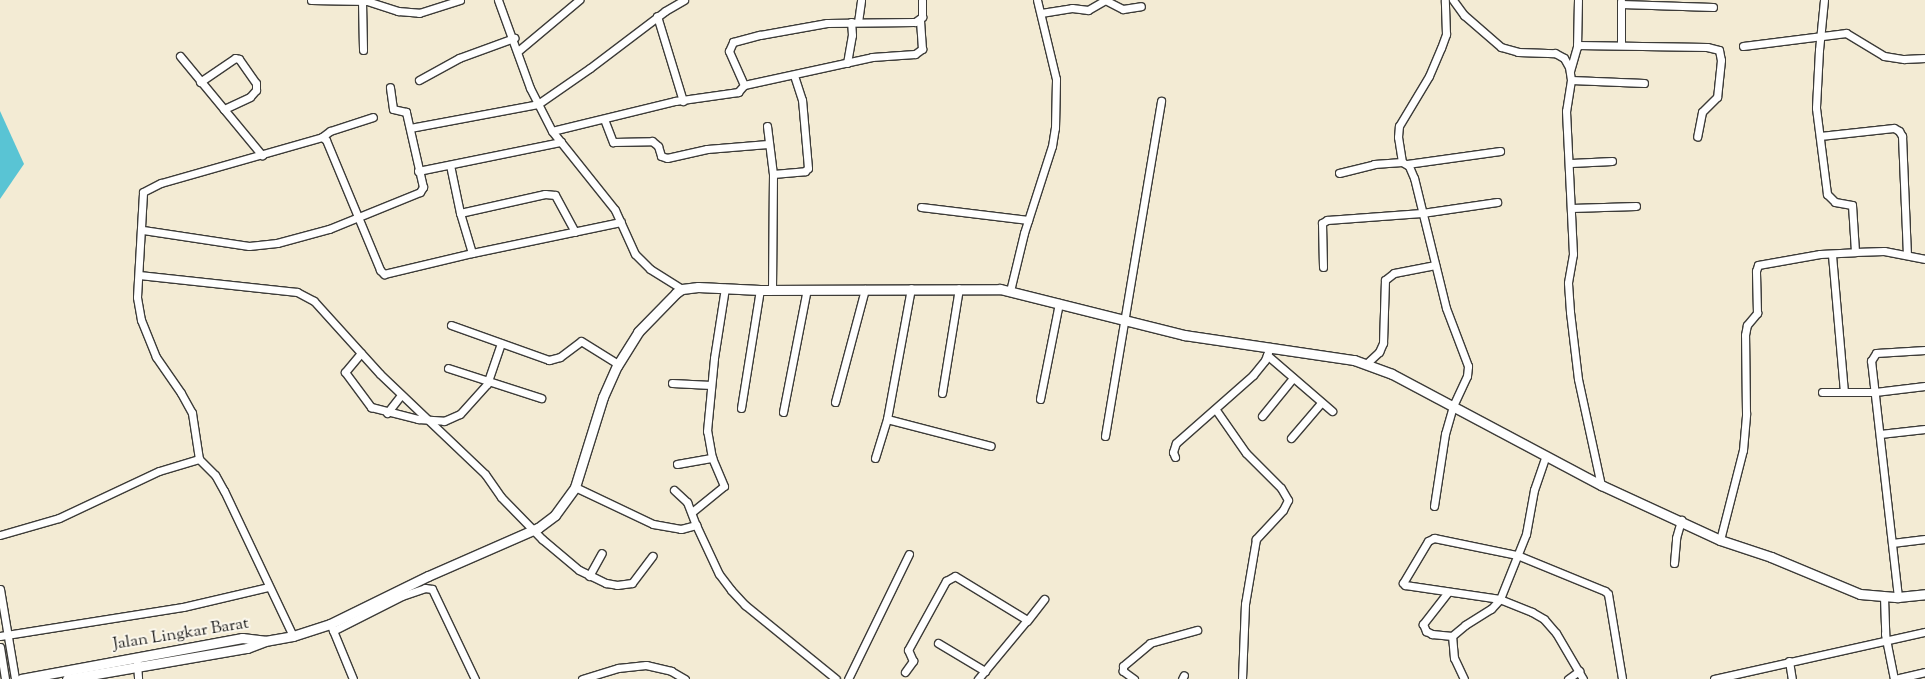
<!DOCTYPE html>
<html>
<head>
<meta charset="utf-8">
<style>
  body { margin:0 }
  #map { position:relative; width:1925px; height:679px; overflow:hidden; background:#f3ebd4; font-family:"Sorts Mill Goudy",serif }
  div>[style] { position:absolute }
  [style*='--x'] { left:calc(var(--x)*1px); top:calc(var(--y)*1px); width:calc(var(--w)*1px); rotate:calc(var(--a)*1deg) }
  .water>* { inset:0; background:#59c4d4 }
  .roads { filter:drop-shadow(1px 0 #3c3b38) drop-shadow(-1px 0 #3c3b38) drop-shadow(0 1px #3c3b38) drop-shadow(0 -1px #3c3b38) }
  .minor>* { height:7px; margin:-3.5px; padding:0 3.5px; transform-origin:3.5px; border-radius:3.5px; background:#fff }
  .tertiary>* { height:9px; margin:-4.5px; padding:0 4.5px; transform-origin:4.5px; border-radius:4.5px; background:#fff }
  span { translate:-50% -50%; white-space:nowrap; text-align:center; line-height:1.15; -webkit-text-stroke:4px #fbf7ec; paint-order:stroke }
  .street-label { font-size:17px; color:#1c1c1c }
</style>
</head>
<body>
<div id="map">
  <div class="water">
    <i style="clip-path:polygon(0 111px,24px 164px,0 199px)"></i>
  </div>
  <div class="roads">
    <div class="minor">
      <i style="--x:311;--y:0;--w:56;--a:1"></i>
      <i style="--x:367;--y:1;--w:33;--a:18"></i>
      <i style="--x:398;--y:11;--w:21;--a:5"></i>
      <i style="--x:419;--y:13;--w:43;--a:-17.6"></i>
      <i style="--x:498;--y:0;--w:94;--a:70"></i>
      <i style="--x:530;--y:88;--w:48;--a:62.9"></i>
      <i style="--x:552;--y:131;--w:101;--a:51.4"></i>
      <i style="--x:615;--y:210;--w:48;--a:65.6"></i>
      <i style="--x:635;--y:254;--w:21;--a:45"></i>
      <i style="--x:650;--y:269;--w:38;--a:32"></i>
      <i style="--x:1453;--y:0;--w:19;--a:54"></i>
      <i style="--x:1464;--y:15;--w:49;--a:40.9"></i>
      <i style="--x:1501;--y:47;--w:18;--a:16"></i>
      <i style="--x:1518;--y:52;--w:37;--a:2"></i>
      <i style="--x:1555;--y:53;--w:10;--a:29"></i>
      <i style="--x:1564;--y:58;--w:10;--a:61"></i>
      <i style="--x:1569;--y:67;--w:13;--a:81"></i>
      <i style="--x:1571;--y:80;--w:31;--a:99"></i>
      <i style="--x:1566;--y:111;--w:143;--a:87.2"></i>
      <i style="--x:1573;--y:254;--w:29;--a:100"></i>
      <i style="--x:1568;--y:283;--w:29;--a:86"></i>
      <i style="--x:1570;--y:312;--w:67;--a:83.2"></i>
      <i style="--x:1578;--y:379;--w:108;--a:77.8"></i>
      <i style="--x:1824;--y:0;--w:50;--a:95.7"></i>
      <i style="--x:1819;--y:50;--w:58;--a:93"></i>
      <i style="--x:1816;--y:108;--w:87;--a:82.7"></i>
      <i style="--x:1827;--y:194;--w:11;--a:45"></i>
      <i style="--x:1835;--y:202;--w:17;--a:10"></i>
      <i style="--x:1852;--y:205;--w:47;--a:86.3"></i>
      <i style="--x:362;--y:1;--w:49;--a:88.8"></i>
      <i style="--x:1621;--y:4;--w:92;--a:1.9"></i>
      <i style="--x:1041;--y:13;--w:31;--a:-9"></i>
      <i style="--x:1072;--y:8;--w:16;--a:7"></i>
      <i style="--x:1088;--y:10;--w:20;--a:-30"></i>
      <i style="--x:1105;--y:0;--w:20;--a:27"></i>
      <i style="--x:1123;--y:9;--w:18;--a:-9"></i>
      <i style="--x:657;--y:16;--w:89;--a:73"></i>
      <i style="--x:858;--y:22;--w:22;--a:-82"></i>
      <i style="--x:1577;--y:45;--w:130;--a:0.9"></i>
      <i style="--x:1707;--y:47;--w:12;--a:14"></i>
      <i style="--x:1719;--y:50;--w:10;--a:79"></i>
      <i style="--x:1721;--y:60;--w:37;--a:96"></i>
      <i style="--x:1717;--y:97;--w:21;--a:135"></i>
      <i style="--x:1702;--y:112;--w:25;--a:101"></i>
      <i style="--x:1621;--y:45;--w:44;--a:-90"></i>
      <i style="--x:1743;--y:46;--w:104;--a:-7.2"></i>
      <i style="--x:1846;--y:33;--w:44;--a:31.2"></i>
      <i style="--x:1884;--y:56;--w:20;--a:9"></i>
      <i style="--x:1904;--y:59;--w:21;--a:-3"></i>
      <i style="--x:518;--y:51;--w:80;--a:-39.9"></i>
      <i style="--x:180;--y:56;--w:129;--a:50.4"></i>
      <i style="--x:847;--y:63;--w:28;--a:-80"></i>
      <i style="--x:852;--y:35;--w:13;--a:-94"></i>
      <i style="--x:1570;--y:71;--w:25;--a:-74"></i>
      <i style="--x:1577;--y:47;--w:47;--a:-88.8"></i>
      <i style="--x:419;--y:80;--w:46;--a:-28.8"></i>
      <i style="--x:459;--y:58;--w:59;--a:-20"></i>
      <i style="--x:1571;--y:80;--w:73;--a:2.4"></i>
      <i style="--x:200;--y:82;--w:42;--a:-34.4"></i>
      <i style="--x:235;--y:58;--w:4;--a:14"></i>
      <i style="--x:239;--y:59;--w:29;--a:55"></i>
      <i style="--x:256;--y:83;--w:7;--a:90"></i>
      <i style="--x:256;--y:90;--w:9;--a:131"></i>
      <i style="--x:250;--y:97;--w:29;--a:155"></i>
      <i style="--x:744;--y:85;--w:131;--a:-12.3"></i>
      <i style="--x:872;--y:57;--w:43;--a:-4"></i>
      <i style="--x:915;--y:54;--w:9;--a:-36"></i>
      <i style="--x:922;--y:49;--w:28;--a:-94"></i>
      <i style="--x:604;--y:119;--w:25;--a:69"></i>
      <i style="--x:613;--y:142;--w:39;--a:-1"></i>
      <i style="--x:652;--y:141;--w:8;--a:40"></i>
      <i style="--x:658;--y:146;--w:10;--a:73"></i>
      <i style="--x:661;--y:156;--w:6;--a:18"></i>
      <i style="--x:667;--y:158;--w:41;--a:-12.7"></i>
      <i style="--x:707;--y:149;--w:61;--a:-4.7"></i>
      <i style="--x:767;--y:126;--w:48;--a:82.9"></i>
      <i style="--x:773;--y:174;--w:116;--a:90.5"></i>
      <i style="--x:410;--y:128;--w:130;--a:-10.6"></i>
      <i style="--x:538;--y:104;--w:63;--a:-34.7"></i>
      <i style="--x:590;--y:68;--w:94;--a:-37.2"></i>
      <i style="--x:665;--y:11;--w:22;--a:-30"></i>
      <i style="--x:552;--y:131;--w:127;--a:-13.7"></i>
      <i style="--x:675;--y:101;--w:64;--a:-8.1"></i>
      <i style="--x:738;--y:92;--w:9;--a:-49"></i>
      <i style="--x:744;--y:85;--w:37;--a:-114"></i>
      <i style="--x:729;--y:51;--w:10;--a:-66"></i>
      <i style="--x:733;--y:42;--w:28;--a:-15"></i>
      <i style="--x:760;--y:35;--w:68;--a:-10.2"></i>
      <i style="--x:827;--y:23;--w:88;--a:-0.7"></i>
      <i style="--x:915;--y:22;--w:9;--a:-36"></i>
      <i style="--x:922;--y:17;--w:17;--a:-90"></i>
      <i style="--x:1820;--y:136;--w:74;--a:-6.2"></i>
      <i style="--x:1894;--y:128;--w:6;--a:31"></i>
      <i style="--x:1899;--y:131;--w:6;--a:59"></i>
      <i style="--x:1902;--y:136;--w:119;--a:87.6"></i>
      <i style="--x:322;--y:137;--w:5;--a:37"></i>
      <i style="--x:326;--y:140;--w:141;--a:67.4"></i>
      <i style="--x:380;--y:270;--w:6;--a:45"></i>
      <i style="--x:384;--y:274;--w:90;--a:-13.4"></i>
      <i style="--x:472;--y:253;--w:152;--a:-11.8"></i>
      <i style="--x:1571;--y:163;--w:41;--a:-2.8"></i>
      <i style="--x:1407;--y:164;--w:94;--a:-8"></i>
      <i style="--x:450;--y:165;--w:49;--a:78.2"></i>
      <i style="--x:418;--y:171;--w:146;--a:-11.5"></i>
      <i style="--x:1339;--y:173;--w:36;--a:-14"></i>
      <i style="--x:1374;--y:164;--w:28;--a:-4"></i>
      <i style="--x:773;--y:174;--w:32;--a:-5"></i>
      <i style="--x:805;--y:171;--w:4;--a:-45"></i>
      <i style="--x:808;--y:168;--w:68;--a:-95"></i>
      <i style="--x:802;--y:100;--w:26;--a:-108"></i>
      <i style="--x:921;--y:207;--w:108;--a:6.9"></i>
      <i style="--x:1571;--y:208;--w:65;--a:-1.8"></i>
      <i style="--x:143;--y:230;--w:107;--a:8.6"></i>
      <i style="--x:249;--y:246;--w:28;--a:-6"></i>
      <i style="--x:277;--y:243;--w:54;--a:-15.1"></i>
      <i style="--x:329;--y:229;--w:98;--a:-22.1"></i>
      <i style="--x:420;--y:192;--w:6;--a:-59"></i>
      <i style="--x:423;--y:187;--w:77;--a:-102.8"></i>
      <i style="--x:406;--y:112;--w:13;--a:-167"></i>
      <i style="--x:393;--y:109;--w:22;--a:-98"></i>
      <i style="--x:472;--y:253;--w:42;--a:-106.7"></i>
      <i style="--x:460;--y:213;--w:87;--a:-12.6"></i>
      <i style="--x:545;--y:194;--w:10;--a:6"></i>
      <i style="--x:555;--y:195;--w:42;--a:61.6"></i>
      <i style="--x:1832;--y:255;--w:137;--a:85"></i>
      <i style="--x:1323;--y:267;--w:44;--a:-91.3"></i>
      <i style="--x:1322;--y:223;--w:6;--a:-31"></i>
      <i style="--x:1327;--y:220;--w:95;--a:-4.2"></i>
      <i style="--x:1422;--y:213;--w:76;--a:-8.3"></i>
      <i style="--x:139;--y:275;--w:159;--a:6.1"></i>
      <i style="--x:297;--y:292;--w:19;--a:28"></i>
      <i style="--x:314;--y:301;--w:98;--a:47.9"></i>
      <i style="--x:380;--y:374;--w:145;--a:43.6"></i>
      <i style="--x:485;--y:474;--w:28;--a:55"></i>
      <i style="--x:501;--y:497;--w:59;--a:45.7"></i>
      <i style="--x:542;--y:539;--w:48;--a:40"></i>
      <i style="--x:579;--y:570;--w:30;--a:26"></i>
      <i style="--x:606;--y:583;--w:11;--a:10"></i>
      <i style="--x:617;--y:585;--w:15;--a:-8"></i>
      <i style="--x:632;--y:583;--w:34;--a:-53"></i>
      <i style="--x:1010;--y:291;--w:60;--a:-76.4"></i>
      <i style="--x:1024;--y:233;--w:91;--a:-72.2"></i>
      <i style="--x:1052;--y:146;--w:18;--a:-81"></i>
      <i style="--x:1055;--y:128;--w:49;--a:-88.8"></i>
      <i style="--x:1056;--y:79;--w:81;--a:-103.5"></i>
      <i style="--x:451;--y:325;--w:104;--a:19.7"></i>
      <i style="--x:549;--y:360;--w:11;--a:-15"></i>
      <i style="--x:560;--y:357;--w:26;--a:-37"></i>
      <i style="--x:581;--y:341;--w:44;--a:31.9"></i>
      <i style="--x:361;--y:353;--w:25;--a:130"></i>
      <i style="--x:345;--y:372;--w:44;--a:53.4"></i>
      <i style="--x:371;--y:407;--w:49;--a:14.3"></i>
      <i style="--x:418;--y:419;--w:26;--a:4"></i>
      <i style="--x:444;--y:421;--w:17;--a:-24"></i>
      <i style="--x:460;--y:414;--w:40;--a:-48"></i>
      <i style="--x:487;--y:384;--w:43;--a:-71.1"></i>
      <i style="--x:1267;--y:355;--w:86;--a:40.7"></i>
      <i style="--x:1366;--y:364;--w:18;--a:-43"></i>
      <i style="--x:1379;--y:352;--w:10;--a:-66"></i>
      <i style="--x:1383;--y:343;--w:63;--a:-88.2"></i>
      <i style="--x:1385;--y:280;--w:11;--a:-38"></i>
      <i style="--x:1394;--y:273;--w:42;--a:-11"></i>
      <i style="--x:448;--y:368;--w:98;--a:17.9"></i>
      <i style="--x:672;--y:383;--w:39;--a:3"></i>
      <i style="--x:1822;--y:392;--w:53;--a:0"></i>
      <i style="--x:1875;--y:392;--w:50;--a:-6.8"></i>
      <i style="--x:942;--y:393;--w:106;--a:-80.8"></i>
      <i style="--x:1040;--y:399;--w:98;--a:-78.8"></i>
      <i style="--x:835;--y:402;--w:117;--a:-75.1"></i>
      <i style="--x:741;--y:408;--w:120;--a:-80.9"></i>
      <i style="--x:1216;--y:410;--w:52;--a:55.1"></i>
      <i style="--x:1246;--y:453;--w:49;--a:45"></i>
      <i style="--x:1281;--y:488;--w:14;--a:60"></i>
      <i style="--x:1288;--y:500;--w:11;--a:117"></i>
      <i style="--x:1283;--y:510;--w:40;--a:133"></i>
      <i style="--x:1256;--y:539;--w:66;--a:99.6"></i>
      <i style="--x:1245;--y:604;--w:75;--a:92.3"></i>
      <i style="--x:783;--y:412;--w:125;--a:-79"></i>
      <i style="--x:387;--y:413;--w:23;--a:-52"></i>
      <i style="--x:1262;--y:416;--w:49;--a:-50.8"></i>
      <i style="--x:887;--y:419;--w:107;--a:14.6"></i>
      <i style="--x:1880;--y:434;--w:45;--a:-6.3"></i>
      <i style="--x:1105;--y:436;--w:340;--a:-80.5"></i>
      <i style="--x:1291;--y:438;--w:46;--a:-49.4"></i>
      <i style="--x:1175;--y:457;--w:5;--a:-112"></i>
      <i style="--x:1173;--y:452;--w:9;--a:-72"></i>
      <i style="--x:1176;--y:443;--w:103;--a:-41.4"></i>
      <i style="--x:1253;--y:375;--w:19;--a:-51"></i>
      <i style="--x:1265;--y:360;--w:14;--a:-69"></i>
      <i style="--x:875;--y:458;--w:41;--a:-72.9"></i>
      <i style="--x:887;--y:419;--w:133;--a:-79.6"></i>
      <i style="--x:677;--y:464;--w:36;--a:-10"></i>
      <i style="--x:575;--y:487;--w:86;--a:25.4"></i>
      <i style="--x:653;--y:524;--w:28;--a:10"></i>
      <i style="--x:681;--y:529;--w:16;--a:-15"></i>
      <i style="--x:696;--y:525;--w:54;--a:64.9"></i>
      <i style="--x:719;--y:574;--w:20;--a:53"></i>
      <i style="--x:731;--y:590;--w:21;--a:47"></i>
      <i style="--x:745;--y:605;--w:117;--a:39.1"></i>
      <i style="--x:674;--y:490;--w:18;--a:43"></i>
      <i style="--x:687;--y:502;--w:25;--a:69"></i>
      <i style="--x:1434;--y:506;--w:73;--a:-81.3"></i>
      <i style="--x:1445;--y:434;--w:29;--a:-74"></i>
      <i style="--x:1453;--y:406;--w:33;--a:-65"></i>
      <i style="--x:1467;--y:376;--w:10;--a:-84"></i>
      <i style="--x:1468;--y:366;--w:62;--a:-110.8"></i>
      <i style="--x:1446;--y:308;--w:134;--a:-103.8"></i>
      <i style="--x:1414;--y:178;--w:13;--a:-113"></i>
      <i style="--x:1409;--y:166;--w:8;--a:-150"></i>
      <i style="--x:1402;--y:162;--w:25;--a:-99"></i>
      <i style="--x:1398;--y:137;--w:11;--a:-85"></i>
      <i style="--x:1399;--y:126;--w:58;--a:-59"></i>
      <i style="--x:1429;--y:76;--w:30;--a:-67"></i>
      <i style="--x:1441;--y:48;--w:15;--a:-70"></i>
      <i style="--x:1446;--y:34;--w:34;--a:-92"></i>
      <i style="--x:692;--y:512;--w:41;--a:-39.1"></i>
      <i style="--x:724;--y:486;--w:30;--a:-113"></i>
      <i style="--x:712;--y:458;--w:27;--a:-100"></i>
      <i style="--x:707;--y:431;--w:73;--a:-84.5"></i>
      <i style="--x:714;--y:358;--w:71;--a:-81.1"></i>
      <i style="--x:0;--y:535;--w:61;--a:-16.1"></i>
      <i style="--x:59;--y:518;--w:110;--a:-25.2"></i>
      <i style="--x:159;--y:471;--w:42;--a:-16.7"></i>
      <i style="--x:1720;--y:540;--w:93;--a:-75.7"></i>
      <i style="--x:1743;--y:450;--w:37;--a:-85"></i>
      <i style="--x:1746;--y:413;--w:78;--a:-90.7"></i>
      <i style="--x:1745;--y:335;--w:10;--a:-79"></i>
      <i style="--x:1747;--y:325;--w:16;--a:-50"></i>
      <i style="--x:1757;--y:313;--w:42;--a:-91.4"></i>
      <i style="--x:1756;--y:271;--w:6;--a:-72"></i>
      <i style="--x:1758;--y:265;--w:63;--a:-10.1"></i>
      <i style="--x:1820;--y:254;--w:35;--a:-3"></i>
      <i style="--x:1855;--y:252;--w:29;--a:-2"></i>
      <i style="--x:1884;--y:251;--w:42;--a:11"></i>
      <i style="--x:1892;--y:543;--w:33;--a:-7"></i>
      <i style="--x:1674;--y:563;--w:25;--a:-85"></i>
      <i style="--x:1676;--y:538;--w:19;--a:-74"></i>
      <i style="--x:589;--y:576;--w:26;--a:-61"></i>
      <i style="--x:0;--y:589;--w:91;--a:80.5"></i>
      <i style="--x:1448;--y:592;--w:41;--a:128"></i>
      <i style="--x:1423;--y:624;--w:8;--a:67"></i>
      <i style="--x:1426;--y:631;--w:7;--a:27"></i>
      <i style="--x:1432;--y:634;--w:20;--a:6"></i>
      <i style="--x:1884;--y:597;--w:37;--a:88"></i>
      <i style="--x:1885;--y:634;--w:46;--a:78.7"></i>
      <i style="--x:1898;--y:597;--w:238;--a:-96.5"></i>
      <i style="--x:1871;--y:361;--w:9;--a:-58"></i>
      <i style="--x:1876;--y:353;--w:49;--a:-3.5"></i>
      <i style="--x:1027;--y:621;--w:28;--a:-52"></i>
      <i style="--x:332;--y:628;--w:55;--a:67.6"></i>
      <i style="--x:333;--y:631;--w:77;--a:-26.9"></i>
      <i style="--x:402;--y:596;--w:24;--a:-19"></i>
      <i style="--x:425;--y:588;--w:7;--a:8"></i>
      <i style="--x:432;--y:589;--w:100;--a:64.5"></i>
      <i style="--x:0;--y:636;--w:185;--a:-9"></i>
      <i style="--x:183;--y:607;--w:87;--a:-13.2"></i>
      <i style="--x:293;--y:636;--w:161;--a:-115.4"></i>
      <i style="--x:224;--y:491;--w:18;--a:-119"></i>
      <i style="--x:215;--y:475;--w:23;--a:-135"></i>
      <i style="--x:199;--y:459;--w:47;--a:-98.7"></i>
      <i style="--x:192;--y:413;--w:23;--a:-119"></i>
      <i style="--x:181;--y:393;--w:44;--a:-124.8"></i>
      <i style="--x:156;--y:357;--w:40;--a:-112"></i>
      <i style="--x:141;--y:320;--w:23;--a:-100"></i>
      <i style="--x:137;--y:297;--w:105;--a:-86.7"></i>
      <i style="--x:143;--y:192;--w:20;--a:-27"></i>
      <i style="--x:161;--y:183;--w:167;--a:-15.9"></i>
      <i style="--x:322;--y:137;--w:10;--a:-37"></i>
      <i style="--x:330;--y:131;--w:45;--a:-18"></i>
      <i style="--x:938;--y:643;--w:55;--a:30.8"></i>
      <i style="--x:0;--y:647;--w:32;--a:81"></i>
      <i style="--x:1789;--y:661;--w:18;--a:81"></i>
      <i style="--x:137;--y:663;--w:16;--a:86"></i>
      <i style="--x:905;--y:672;--w:14;--a:-54"></i>
      <i style="--x:913;--y:661;--w:12;--a:-114"></i>
      <i style="--x:908;--y:650;--w:79;--a:-61.2"></i>
      <i style="--x:946;--y:581;--w:10;--a:-29"></i>
      <i style="--x:955;--y:576;--w:84;--a:31.4"></i>
      <i style="--x:1027;--y:620;--w:77;--a:129.7"></i>
      <i style="--x:582;--y:679;--w:38;--a:-17"></i>
      <i style="--x:618;--y:668;--w:28;--a:-6"></i>
      <i style="--x:646;--y:665;--w:26;--a:13"></i>
      <i style="--x:671;--y:671;--w:16;--a:30"></i>
      <i style="--x:848;--y:679;--w:139;--a:-64"></i>
      <i style="--x:1134;--y:679;--w:14;--a:-144"></i>
      <i style="--x:1123;--y:671;--w:5;--a:-90"></i>
      <i style="--x:1123;--y:666;--w:35;--a:-40"></i>
      <i style="--x:1150;--y:643;--w:49;--a:-15.5"></i>
      <i style="--x:1182;--y:679;--w:4;--a:-63"></i>
      <i style="--x:1464;--y:679;--w:23;--a:-115"></i>
      <i style="--x:1454;--y:658;--w:22;--a:-95"></i>
      <i style="--x:1452;--y:636;--w:17;--a:-40"></i>
      <i style="--x:1465;--y:625;--w:31;--a:-32"></i>
      <i style="--x:1491;--y:609;--w:13;--a:-48"></i>
      <i style="--x:1500;--y:599;--w:70;--a:-68.2"></i>
      <i style="--x:1526;--y:534;--w:45;--a:-79.7"></i>
      <i style="--x:1534;--y:490;--w:36;--a:-71"></i>
      <i style="--x:1568;--y:679;--w:14;--a:-36"></i>
      <i style="--x:1583;--y:679;--w:53;--a:-120.4"></i>
      <i style="--x:1556;--y:633;--w:18;--a:-131"></i>
      <i style="--x:1544;--y:619;--w:14;--a:-150"></i>
      <i style="--x:1532;--y:612;--w:35;--a:-158"></i>
      <i style="--x:1500;--y:599;--w:96;--a:-171.6"></i>
      <i style="--x:1405;--y:585;--w:3;--a:-135"></i>
      <i style="--x:1403;--y:583;--w:49;--a:-59.2"></i>
      <i style="--x:1428;--y:541;--w:7;--a:-27"></i>
      <i style="--x:1434;--y:538;--w:85;--a:11.6"></i>
      <i style="--x:1517;--y:555;--w:95;--a:22.2"></i>
      <i style="--x:1605;--y:591;--w:4;--a:45"></i>
      <i style="--x:1608;--y:594;--w:86;--a:80.6"></i>
      <i style="--x:1714;--y:679;--w:216;--a:-12.6"></i>
      <i style="--x:1895;--y:679;--w:31;--a:-13"></i>
    </div>
    <div class="tertiary">
      <i style="--x:21;--y:679;--w:225;--a:-10.5"></i>
      <i style="--x:242;--y:638;--w:23;--a:7"></i>
      <i style="--x:67;--y:679;--w:183;--a:-9.8"></i>
      <i style="--x:247;--y:648;--w:19;--a:-21"></i>
      <i style="--x:265;--y:641;--w:28;--a:-10"></i>
      <i style="--x:293;--y:636;--w:39;--a:-18"></i>
      <i style="--x:330;--y:624;--w:109;--a:-26.1"></i>
      <i style="--x:428;--y:576;--w:120;--a:-23.6"></i>
      <i style="--x:538;--y:528;--w:21;--a:-37"></i>
      <i style="--x:555;--y:515;--w:34;--a:-54"></i>
      <i style="--x:575;--y:487;--w:94;--a:-72.7"></i>
      <i style="--x:603;--y:397;--w:34;--a:-66"></i>
      <i style="--x:617;--y:366;--w:40;--a:-58"></i>
      <i style="--x:638;--y:332;--w:54;--a:-45.7"></i>
      <i style="--x:676;--y:293;--w:7;--a:-34"></i>
      <i style="--x:682;--y:289;--w:16;--a:-7"></i>
      <i style="--x:698;--y:287;--w:62;--a:2.8"></i>
      <i style="--x:760;--y:290;--w:240;--a:-0.2"></i>
      <i style="--x:1000;--y:289;--w:190;--a:14"></i>
      <i style="--x:1184;--y:335;--w:172;--a:8.4"></i>
      <i style="--x:1354;--y:360;--w:40;--a:20.2"></i>
      <i style="--x:1392;--y:374;--w:237;--a:28"></i>
      <i style="--x:1601;--y:485;--w:131;--a:24.8"></i>
      <i style="--x:1720;--y:540;--w:54;--a:18.4"></i>
      <i style="--x:1771;--y:557;--w:96;--a:22.6"></i>
      <i style="--x:1860;--y:594;--w:38;--a:5"></i>
      <i style="--x:1898;--y:597;--w:27;--a:-6"></i>
    </div>
  </div>
  <div class="street-label">
    <span style="left:181px;top:635px;rotate:-9deg">Jalan Lingkar Barat</span>
  </div>
</div>
</body>
</html>
